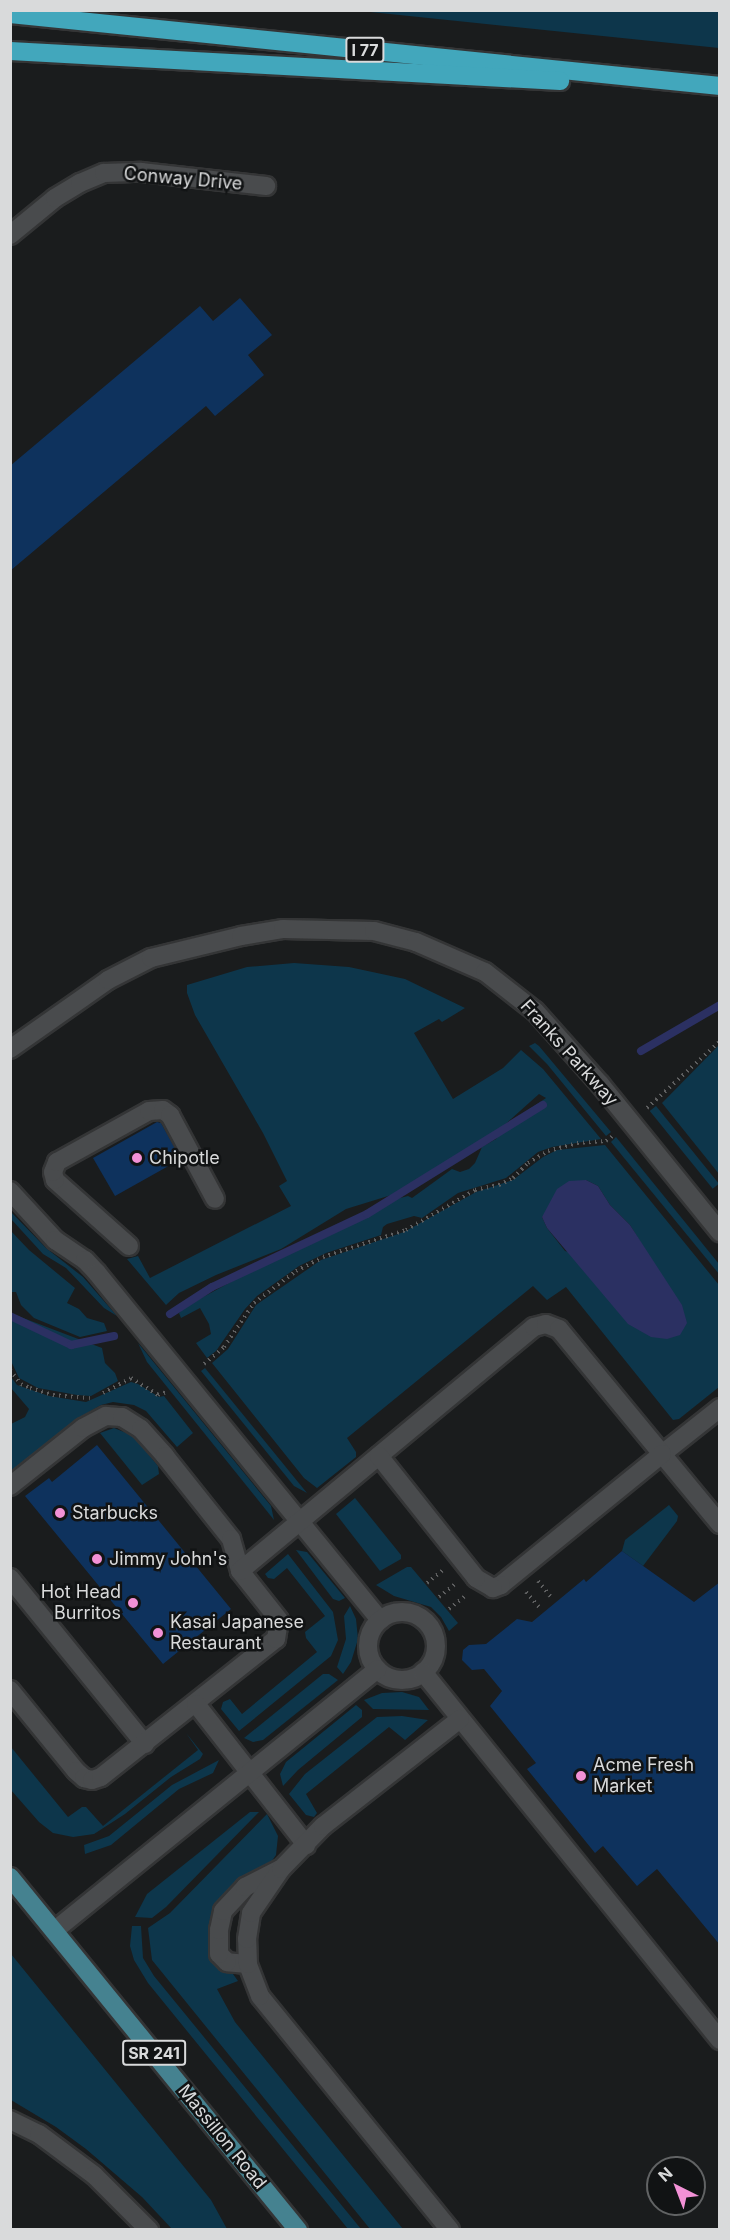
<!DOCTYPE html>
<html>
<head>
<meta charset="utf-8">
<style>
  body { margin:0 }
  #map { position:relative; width:730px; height:2240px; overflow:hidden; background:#1a1c1d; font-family:Inter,sans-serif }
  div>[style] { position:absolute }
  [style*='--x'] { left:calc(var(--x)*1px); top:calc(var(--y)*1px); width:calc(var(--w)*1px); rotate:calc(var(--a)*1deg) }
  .green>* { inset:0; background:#0d364b; transform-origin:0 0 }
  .water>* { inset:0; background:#2b3062 }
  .stream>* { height:8px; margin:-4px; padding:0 4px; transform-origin:4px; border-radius:4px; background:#2b3062 }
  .building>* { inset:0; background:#0e325d }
  .path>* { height:4px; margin-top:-2px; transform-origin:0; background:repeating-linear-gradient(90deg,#5e5f60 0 1.5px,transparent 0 6px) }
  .roads { filter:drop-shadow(2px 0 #343536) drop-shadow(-2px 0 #343536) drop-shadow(0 2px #343536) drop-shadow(0 -2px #343536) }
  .minor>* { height:18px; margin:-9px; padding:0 9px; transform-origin:9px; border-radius:9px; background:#494b4d }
  .minor>.ring { margin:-9px; padding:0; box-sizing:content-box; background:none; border:18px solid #494b4d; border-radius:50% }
  .major>* { height:18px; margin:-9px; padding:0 9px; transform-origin:9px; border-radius:9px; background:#458290 }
  .highway>* { height:18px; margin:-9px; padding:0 9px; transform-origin:9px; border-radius:9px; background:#42a7bc }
  .dots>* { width:16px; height:16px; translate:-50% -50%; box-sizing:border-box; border:3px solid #111314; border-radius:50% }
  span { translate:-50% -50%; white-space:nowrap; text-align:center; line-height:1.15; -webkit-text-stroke:5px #111314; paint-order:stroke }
  .shield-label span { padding:2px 4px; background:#111314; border:2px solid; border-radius:4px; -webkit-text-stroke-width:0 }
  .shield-label { font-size:16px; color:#d9dadb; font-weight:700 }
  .street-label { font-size:18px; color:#d9dadb }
  .poi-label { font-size:18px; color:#d9dadb }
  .left { translate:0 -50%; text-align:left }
  .right { translate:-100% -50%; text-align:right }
  .frame { position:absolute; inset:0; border:12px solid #d9dadb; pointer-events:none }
  .north { position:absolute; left:646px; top:2156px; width:60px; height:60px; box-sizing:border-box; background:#111314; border:2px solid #616364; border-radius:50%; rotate:318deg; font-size:16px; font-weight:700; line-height:24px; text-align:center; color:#d9dadb }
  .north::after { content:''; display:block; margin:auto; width:21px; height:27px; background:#f291d6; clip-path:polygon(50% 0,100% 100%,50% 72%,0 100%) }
</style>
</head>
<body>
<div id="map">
  <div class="green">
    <i style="clip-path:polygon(361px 11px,719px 11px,719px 48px)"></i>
    <i style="clip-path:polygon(294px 963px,349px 967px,405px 979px,465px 1008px,442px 1022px,439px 1019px,414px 1033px,453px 1099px,503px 1068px,521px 1050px,543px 1069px,601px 1139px,552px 1147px,538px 1152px,506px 1178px,458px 1193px,422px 1218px,414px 1216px,387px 1224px,383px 1227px,381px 1235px,326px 1253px,299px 1266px,257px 1296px,245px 1309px,216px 1351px,207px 1358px,196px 1343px,211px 1334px,209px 1324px,200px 1308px,181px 1318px,179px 1313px,185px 1307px,337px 1224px,396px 1199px,408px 1196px,412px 1198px,452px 1169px,460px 1172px,469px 1169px,475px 1163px,482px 1147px,496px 1139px,509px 1123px,546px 1098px,539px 1094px,500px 1129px,401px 1192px,346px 1209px,281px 1249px,216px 1275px,179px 1293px,166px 1305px,127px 1259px,138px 1256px,150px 1278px,291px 1206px,279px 1186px,287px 1181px,263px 1133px,195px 1015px,187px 993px,187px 985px,247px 967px)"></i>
    <i style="clip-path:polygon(535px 1043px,539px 1046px,611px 1132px,606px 1136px,547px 1064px,529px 1046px)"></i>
    <i style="clip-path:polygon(719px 1045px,719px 1174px,662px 1103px)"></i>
    <i style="left:656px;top:1106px;width:100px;height:8px;rotate:51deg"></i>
    <i style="clip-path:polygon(616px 1137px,719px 1264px,719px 1274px,611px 1142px)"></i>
    <i style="clip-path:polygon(evenodd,605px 1145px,719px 1285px,719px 1387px,679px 1419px,673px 1420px,566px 1287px,547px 1300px,533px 1286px,347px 1438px,356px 1452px,356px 1457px,317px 1488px,304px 1478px,212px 1363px,228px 1349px,256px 1305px,321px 1260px,404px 1232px,476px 1192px,513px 1180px,543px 1157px,557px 1150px,605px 1145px,586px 1180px,598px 1186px,610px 1205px,630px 1225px,665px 1282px,565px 1251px,547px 1228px,542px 1217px,586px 1180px)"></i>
    <i style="clip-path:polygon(10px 1211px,46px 1248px,83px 1277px,117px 1316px,104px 1308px,66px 1268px,43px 1254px,11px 1219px)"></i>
    <i style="clip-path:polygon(10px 1230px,29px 1250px,75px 1288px,67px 1303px,79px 1309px,87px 1318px,104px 1323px,107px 1331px,80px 1337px,34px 1318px,21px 1305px,16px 1292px,11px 1292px)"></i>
    <i style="clip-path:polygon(10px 1313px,102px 1348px,105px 1363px,115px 1373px,118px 1381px,91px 1396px,77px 1395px,38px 1388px,19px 1378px,11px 1361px)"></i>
    <i style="clip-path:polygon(138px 1343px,271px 1506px,274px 1520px,147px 1362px)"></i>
    <i style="clip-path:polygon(205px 1368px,307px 1493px,294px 1486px,201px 1371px)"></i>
    <i style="clip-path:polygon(11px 1377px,17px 1385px,49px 1396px,86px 1402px,131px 1382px,138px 1384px,159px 1397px,164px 1396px,193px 1433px,177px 1447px,146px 1411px,134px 1405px,113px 1402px,101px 1405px,82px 1416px,11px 1473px,11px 1424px,25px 1417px,29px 1409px,11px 1388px)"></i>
    <i style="clip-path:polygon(114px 1428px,134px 1436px,158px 1466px,159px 1474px,142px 1485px,100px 1433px)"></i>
    <i style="clip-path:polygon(355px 1498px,401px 1555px,401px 1559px,380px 1571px,336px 1514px)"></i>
    <i style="clip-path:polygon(669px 1505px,678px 1516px,677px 1521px,643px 1566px,622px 1551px,625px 1540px)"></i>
    <i style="clip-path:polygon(296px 1550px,307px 1552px,345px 1598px,339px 1601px,333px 1599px)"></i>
    <i style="clip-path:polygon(288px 1554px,333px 1612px,338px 1640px,331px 1656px,239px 1731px,221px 1709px,223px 1702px,230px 1699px,242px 1714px,317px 1652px,306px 1638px,305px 1632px,325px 1616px,287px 1568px,274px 1579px,268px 1578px,265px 1574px)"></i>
    <i style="clip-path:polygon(407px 1567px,411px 1567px,458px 1623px,449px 1631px,441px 1617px,431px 1607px,394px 1596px,376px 1585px)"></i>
    <i style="clip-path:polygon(350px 1606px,356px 1619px,358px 1639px,351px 1662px,343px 1674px,337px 1667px,346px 1639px,344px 1616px)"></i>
    <i style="clip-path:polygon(323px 1674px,329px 1674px,338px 1680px,263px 1740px,253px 1742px,244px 1738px)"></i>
    <i style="clip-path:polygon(402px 1692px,419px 1697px,429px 1710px,373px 1709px,364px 1700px,382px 1693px)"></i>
    <i style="clip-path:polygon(356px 1705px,362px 1710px,362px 1717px,298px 1770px,283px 1786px,280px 1774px,286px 1762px)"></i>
    <i style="clip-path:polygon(377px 1717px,402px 1716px,428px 1720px,405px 1740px,389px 1727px,306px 1794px,317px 1813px,314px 1817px,306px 1815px,289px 1794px,305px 1774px)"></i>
    <i style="clip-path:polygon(186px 1733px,203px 1754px,200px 1759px,171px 1777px,125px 1814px,94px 1834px,73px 1837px,53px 1833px,39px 1822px,11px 1790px,11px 1747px,68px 1817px,82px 1807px,86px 1807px,103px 1826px,198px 1750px)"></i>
    <i style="clip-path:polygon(219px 1760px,213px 1773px,179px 1789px,111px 1845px,85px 1854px,84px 1845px,109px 1836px,172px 1785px)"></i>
    <i style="clip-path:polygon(250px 1812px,259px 1812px,166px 1907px,152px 1918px,135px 1917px,147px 1894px)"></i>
    <i style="clip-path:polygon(267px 1814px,278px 1836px,276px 1855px,269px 1865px,236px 1883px,227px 1891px,214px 1911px,211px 1958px,215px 1964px,233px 1974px,238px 1981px,217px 1989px,235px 2022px,403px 2229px,370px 2229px,152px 1960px,148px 1928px,170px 1913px)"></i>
    <i style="clip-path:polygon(132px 1926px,141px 1926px,143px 1958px,154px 1976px,361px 2229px,348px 2229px,148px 1983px,134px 1960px,130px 1946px)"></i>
    <i style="clip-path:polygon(11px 1954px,211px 2200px,227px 2229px,172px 2229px,142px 2197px,86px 2149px,56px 2127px,11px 2100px)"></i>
  </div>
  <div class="water">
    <i style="clip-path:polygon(586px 1180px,598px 1186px,610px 1205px,630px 1225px,682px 1305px,687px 1323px,680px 1335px,667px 1339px,651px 1337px,628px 1324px,547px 1228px,542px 1217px,557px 1189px,569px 1181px)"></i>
  </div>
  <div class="stream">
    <i style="--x:641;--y:1051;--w:91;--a:-30.2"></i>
    <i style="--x:170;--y:1314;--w:50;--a:-32.7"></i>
    <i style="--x:212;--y:1287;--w:171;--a:-25.2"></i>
    <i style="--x:367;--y:1214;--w:207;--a:-31.8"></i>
    <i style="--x:10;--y:1316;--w:68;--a:25.4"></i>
    <i style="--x:71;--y:1345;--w:44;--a:-11.8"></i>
  </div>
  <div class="building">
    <i style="clip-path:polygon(240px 298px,272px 335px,248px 355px,264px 375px,215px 416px,206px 406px,10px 571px,10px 466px,200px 306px,213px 321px)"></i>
    <i style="clip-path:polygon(157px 1122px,161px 1123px,181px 1159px,115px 1196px,93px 1158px)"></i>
    <i style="clip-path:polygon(97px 1445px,231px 1609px,163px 1664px,25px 1496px,49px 1478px,52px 1482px)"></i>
    <i style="clip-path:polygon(622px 1551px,694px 1602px,720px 1582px,720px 1945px,657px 1869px,637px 1886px,603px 1846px,595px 1853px,527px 1769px,536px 1763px,490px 1706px,502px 1691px,484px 1669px,472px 1670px,462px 1660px,463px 1650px,469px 1645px,486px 1644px,517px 1619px,532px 1622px,584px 1579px,586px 1582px)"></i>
  </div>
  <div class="path">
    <i style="--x:647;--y:1108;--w:99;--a:-42.5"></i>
    <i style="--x:204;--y:1364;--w:26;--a:-40"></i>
    <i style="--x:224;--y:1347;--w:53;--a:-55.7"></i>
    <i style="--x:254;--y:1303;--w:53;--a:-37.3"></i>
    <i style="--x:296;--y:1271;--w:30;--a:-27"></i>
    <i style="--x:323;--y:1257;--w:87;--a:-18"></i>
    <i style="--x:406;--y:1230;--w:80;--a:-30.1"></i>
    <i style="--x:475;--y:1190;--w:25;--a:-12"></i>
    <i style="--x:499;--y:1185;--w:16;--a:-27"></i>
    <i style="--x:513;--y:1178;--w:21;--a:-45"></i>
    <i style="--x:528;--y:1163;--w:23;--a:-31"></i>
    <i style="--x:548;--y:1151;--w:30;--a:-15"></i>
    <i style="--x:577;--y:1143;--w:29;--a:-4"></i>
    <i style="--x:606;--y:1141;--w:10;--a:-37"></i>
    <i style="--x:10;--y:1370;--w:18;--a:52"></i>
    <i style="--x:21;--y:1384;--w:10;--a:24"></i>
    <i style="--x:30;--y:1388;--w:24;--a:17"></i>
    <i style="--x:53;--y:1395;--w:37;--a:5"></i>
    <i style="--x:103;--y:1393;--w:32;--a:-28"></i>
    <i style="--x:131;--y:1378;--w:32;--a:32"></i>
    <i style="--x:158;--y:1395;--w:9;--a:-21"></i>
    <i style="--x:538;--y:1581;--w:21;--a:51"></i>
    <i style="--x:427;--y:1583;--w:21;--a:-39"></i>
    <i style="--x:526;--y:1592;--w:20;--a:49"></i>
    <i style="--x:439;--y:1597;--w:21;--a:-39"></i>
    <i style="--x:449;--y:1609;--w:21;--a:-39"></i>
  </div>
  <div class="roads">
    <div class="minor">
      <i style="--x:10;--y:235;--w:58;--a:-39.4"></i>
      <i style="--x:55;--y:198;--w:29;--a:-31"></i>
      <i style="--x:80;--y:183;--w:26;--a:-23"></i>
      <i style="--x:104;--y:173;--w:37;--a:-2"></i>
      <i style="--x:141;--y:172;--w:126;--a:6.4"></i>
      <i style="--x:10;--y:1049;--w:120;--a:-35.1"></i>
      <i style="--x:108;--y:980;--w:48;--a:-27.1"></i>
      <i style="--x:151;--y:958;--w:93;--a:-13.7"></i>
      <i style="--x:241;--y:936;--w:43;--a:-9.5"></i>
      <i style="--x:283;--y:929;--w:91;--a:1.3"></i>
      <i style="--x:374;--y:931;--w:43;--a:14.7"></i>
      <i style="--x:416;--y:942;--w:75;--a:23.5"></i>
      <i style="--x:485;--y:972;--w:63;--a:38"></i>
      <i style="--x:535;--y:1011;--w:98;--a:48.3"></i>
      <i style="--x:600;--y:1084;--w:191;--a:51"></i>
      <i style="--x:10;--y:1191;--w:67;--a:47.4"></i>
      <i style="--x:55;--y:1240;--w:36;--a:34"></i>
      <i style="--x:85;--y:1260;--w:18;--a:47"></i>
      <i style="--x:97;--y:1273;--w:448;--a:50.8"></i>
      <i style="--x:129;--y:1246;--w:99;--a:-138.3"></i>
      <i style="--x:55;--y:1180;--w:8;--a:-104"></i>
      <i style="--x:53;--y:1172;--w:11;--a:-68"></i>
      <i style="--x:57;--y:1162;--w:105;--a:-29"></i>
      <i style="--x:149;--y:1111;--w:14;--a:-4"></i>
      <i style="--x:163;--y:1110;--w:9;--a:36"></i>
      <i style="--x:170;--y:1115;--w:95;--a:61.8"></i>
      <i style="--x:720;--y:1408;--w:74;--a:141.6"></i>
      <i style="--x:662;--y:1454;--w:91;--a:50.4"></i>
      <i style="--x:10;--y:1486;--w:93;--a:-38.5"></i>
      <i style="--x:83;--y:1428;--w:26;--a:-28"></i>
      <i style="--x:106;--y:1416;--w:16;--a:4"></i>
      <i style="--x:122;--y:1417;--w:22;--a:32"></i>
      <i style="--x:141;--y:1429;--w:36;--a:48"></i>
      <i style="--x:165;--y:1456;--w:106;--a:51.5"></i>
      <i style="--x:231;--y:1539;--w:33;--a:74"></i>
      <i style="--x:10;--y:1578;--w:214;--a:50.9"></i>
      <i class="ring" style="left:368px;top:1612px;width:50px;height:50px"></i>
      <i style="--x:423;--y:1672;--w:473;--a:51.1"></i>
      <i style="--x:10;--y:1690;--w:104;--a:50.8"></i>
      <i style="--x:76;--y:1771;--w:11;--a:41"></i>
      <i style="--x:84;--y:1778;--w:8;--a:14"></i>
      <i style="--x:92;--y:1780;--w:9;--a:-18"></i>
      <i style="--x:101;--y:1777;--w:223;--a:-38.3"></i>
      <i style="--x:276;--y:1639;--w:19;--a:-81"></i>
      <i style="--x:279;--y:1620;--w:63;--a:-128.5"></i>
      <i style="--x:240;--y:1571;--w:382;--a:-39.7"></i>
      <i style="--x:534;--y:1327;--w:12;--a:-14"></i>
      <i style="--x:546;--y:1324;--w:14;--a:21"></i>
      <i style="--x:559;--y:1329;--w:162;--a:50.5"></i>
      <i style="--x:662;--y:1454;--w:208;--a:140.9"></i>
      <i style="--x:501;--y:1585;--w:9;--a:159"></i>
      <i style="--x:493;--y:1588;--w:20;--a:-150"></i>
      <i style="--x:476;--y:1578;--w:156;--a:-128.5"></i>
      <i style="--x:196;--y:1704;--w:179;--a:52"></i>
      <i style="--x:54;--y:1931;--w:416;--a:-39"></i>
      <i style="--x:248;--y:1964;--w:21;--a:-175"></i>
      <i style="--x:227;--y:1962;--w:11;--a:-135"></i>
      <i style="--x:219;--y:1954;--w:24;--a:-90"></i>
      <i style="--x:219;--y:1930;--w:19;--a:-78"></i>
      <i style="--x:223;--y:1911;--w:33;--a:-47"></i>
      <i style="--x:245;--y:1887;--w:39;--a:-27"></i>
      <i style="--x:10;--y:2120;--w:32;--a:26"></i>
      <i style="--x:39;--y:2134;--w:69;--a:36.7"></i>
      <i style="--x:94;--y:2175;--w:78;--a:45"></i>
      <i style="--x:450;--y:2230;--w:301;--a:-129.1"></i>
      <i style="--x:260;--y:1996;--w:34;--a:-111"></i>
      <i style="--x:248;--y:1964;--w:25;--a:-92"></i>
      <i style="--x:247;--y:1939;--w:26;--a:-81"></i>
      <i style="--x:251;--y:1913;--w:53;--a:-55.7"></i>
      <i style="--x:281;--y:1869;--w:60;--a:-45.7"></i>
      <i style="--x:323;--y:1826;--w:174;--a:-38"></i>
    </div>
    <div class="major">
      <i style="--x:10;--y:1877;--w:456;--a:50.8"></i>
    </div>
    <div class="highway">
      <i style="--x:10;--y:14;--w:714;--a:5.79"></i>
      <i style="--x:10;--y:51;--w:551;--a:3.12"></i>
    </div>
  </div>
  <div class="dots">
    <i style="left:137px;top:1158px;background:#f291d6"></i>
    <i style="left:60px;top:1513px;background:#f291d6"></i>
    <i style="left:97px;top:1559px;background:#f291d6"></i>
    <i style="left:133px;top:1603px;background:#f291d6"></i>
    <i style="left:158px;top:1633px;background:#f291d6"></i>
    <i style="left:581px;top:1776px;background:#f291d6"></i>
  </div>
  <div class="shield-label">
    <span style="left:365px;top:50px">I 77</span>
    <span style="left:154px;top:2053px">SR 241</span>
  </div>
  <div class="street-label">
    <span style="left:183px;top:179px;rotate:5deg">Conway Drive</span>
    <span style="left:569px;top:1053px;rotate:48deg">Franks Parkway</span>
    <span style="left:222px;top:2137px;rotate:51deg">Massillon Road</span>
  </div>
  <div class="poi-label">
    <span class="left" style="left:149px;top:1158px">Chipotle</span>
    <span class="left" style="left:72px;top:1513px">Starbucks</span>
    <span class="left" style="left:109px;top:1559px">Jimmy John's</span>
    <span class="right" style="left:121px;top:1603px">Hot Head<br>Burritos</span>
    <span class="left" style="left:170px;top:1633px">Kasai Japanese<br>Restaurant</span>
    <span class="left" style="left:593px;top:1776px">Acme Fresh<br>Market</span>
  </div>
  <div class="frame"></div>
  <div class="north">N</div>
</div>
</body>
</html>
